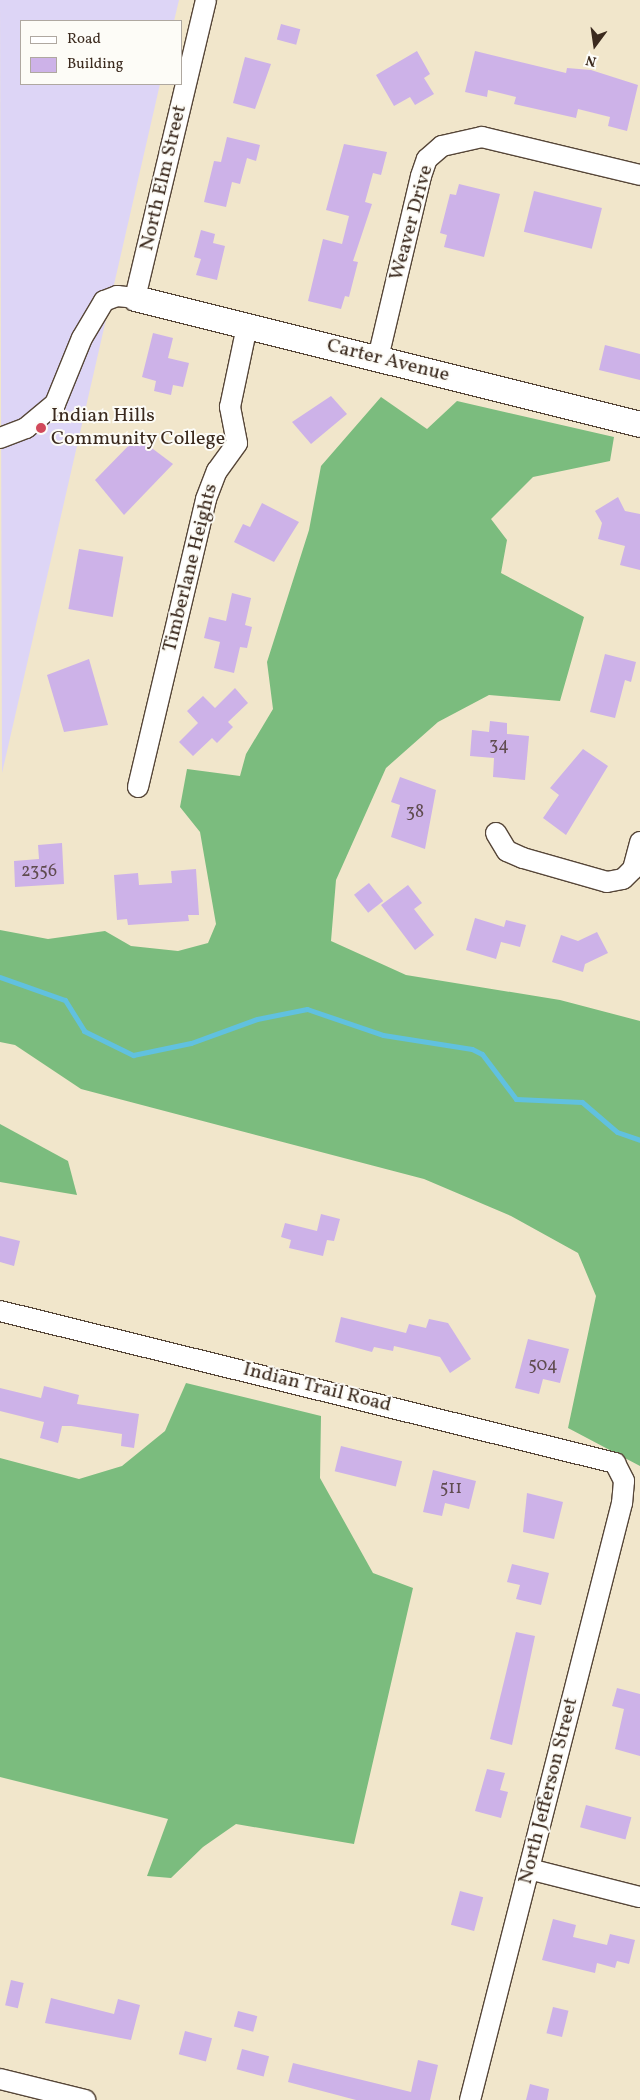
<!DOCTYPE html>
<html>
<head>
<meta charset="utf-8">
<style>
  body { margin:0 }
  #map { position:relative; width:640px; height:2100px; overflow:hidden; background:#f1e6cb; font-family:Vollkorn,serif }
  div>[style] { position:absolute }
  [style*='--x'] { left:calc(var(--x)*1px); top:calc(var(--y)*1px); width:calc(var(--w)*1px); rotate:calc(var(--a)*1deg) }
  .built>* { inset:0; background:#ddd5f6 }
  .forest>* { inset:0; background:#7bbc7e }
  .stream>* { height:5px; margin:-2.5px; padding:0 2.5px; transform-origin:2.5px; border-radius:2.5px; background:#61c1df }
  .building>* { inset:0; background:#cdb2e8; transform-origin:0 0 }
  .roads { filter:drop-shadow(1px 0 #564638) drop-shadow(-1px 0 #564638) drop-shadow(0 1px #564638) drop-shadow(0 -1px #564638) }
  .minor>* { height:20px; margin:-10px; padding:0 10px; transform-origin:10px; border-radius:10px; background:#fff }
  .tertiary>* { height:25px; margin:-12.5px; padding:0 12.5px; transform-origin:12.5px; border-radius:12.5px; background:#fff }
  .dots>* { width:14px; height:14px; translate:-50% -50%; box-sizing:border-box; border:2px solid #fdfcf7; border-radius:50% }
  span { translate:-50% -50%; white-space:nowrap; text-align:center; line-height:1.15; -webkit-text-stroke:4px #fdfcf7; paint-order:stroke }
  .number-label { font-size:18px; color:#604c50 }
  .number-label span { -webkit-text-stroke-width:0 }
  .street-label { font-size:20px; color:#3b2a1e }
  .poi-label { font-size:20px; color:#3b2a1e }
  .left { translate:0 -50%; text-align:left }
  .legend { position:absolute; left:20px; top:20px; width:162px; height:65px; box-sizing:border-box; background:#fdfcf7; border:1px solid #afa8a0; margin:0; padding:6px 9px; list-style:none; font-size:15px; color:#3b2a1e }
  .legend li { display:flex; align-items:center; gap:10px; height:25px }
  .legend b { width:25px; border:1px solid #afa8a0 }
  .north { position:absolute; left:570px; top:20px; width:50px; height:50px; -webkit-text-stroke:4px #fdfcf7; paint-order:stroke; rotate:194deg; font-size:14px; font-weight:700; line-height:20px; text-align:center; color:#3b2a1e }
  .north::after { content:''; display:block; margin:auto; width:18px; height:22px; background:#3b2a1e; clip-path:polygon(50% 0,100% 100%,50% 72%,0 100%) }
</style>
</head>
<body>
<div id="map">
  <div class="built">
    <i style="clip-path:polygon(0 0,179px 0,174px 21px,21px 21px,21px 84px,160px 84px,2px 773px)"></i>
  </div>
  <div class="forest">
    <i style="clip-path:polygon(381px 397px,427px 429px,457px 401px,614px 437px,610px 461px,533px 477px,491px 519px,507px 540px,501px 573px,584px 617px,560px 701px,489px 695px,438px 722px,386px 768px,336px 880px,331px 941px,406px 975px,560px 1000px,640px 1021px,640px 1466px,568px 1428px,596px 1296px,578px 1253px,511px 1216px,424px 1179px,81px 1089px,15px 1045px,0 1042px,0 930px,48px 939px,105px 931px,131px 946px,178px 951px,208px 943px,216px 924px,200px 832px,180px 807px,187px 769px,240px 776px,246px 754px,273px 709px,267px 662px,309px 530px,321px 466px)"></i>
    <i style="clip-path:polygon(0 1124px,68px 1161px,77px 1195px,0 1182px)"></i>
    <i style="clip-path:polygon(186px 1383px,321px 1416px,320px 1478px,373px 1573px,413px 1588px,354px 1844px,236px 1824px,203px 1847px,171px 1878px,147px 1876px,168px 1819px,0 1777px,0 1458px,79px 1479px,122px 1466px,165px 1431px)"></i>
  </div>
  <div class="stream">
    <i style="--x:0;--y:977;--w:69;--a:19.5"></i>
    <i style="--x:65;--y:1000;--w:36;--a:58"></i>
    <i style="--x:84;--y:1031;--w:55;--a:26.1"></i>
    <i style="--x:133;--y:1055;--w:59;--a:-11.7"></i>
    <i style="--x:191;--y:1043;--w:70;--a:-20"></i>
    <i style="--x:257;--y:1019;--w:51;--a:-11.3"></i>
    <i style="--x:307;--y:1009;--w:80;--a:18.9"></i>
    <i style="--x:383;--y:1035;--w:90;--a:8.9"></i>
    <i style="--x:472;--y:1049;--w:11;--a:27"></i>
    <i style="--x:482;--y:1054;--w:56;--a:52.9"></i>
    <i style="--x:516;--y:1099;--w:66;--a:2.6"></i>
    <i style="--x:582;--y:1102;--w:46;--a:40.6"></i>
    <i style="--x:617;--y:1132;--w:24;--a:19"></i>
  </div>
  <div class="building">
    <i style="left:281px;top:24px;width:20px;height:16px;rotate:15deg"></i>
    <i style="clip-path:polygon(417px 51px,430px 74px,424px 78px,434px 94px,415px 105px,410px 97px,394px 106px,376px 75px)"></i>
    <i style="clip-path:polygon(475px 51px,566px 73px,567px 68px,591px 70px,638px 85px,627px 131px,608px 126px,610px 117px,578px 109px,576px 118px,514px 104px,516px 97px,488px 90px,487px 97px,465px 92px)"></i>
    <i style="clip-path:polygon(245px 57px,271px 64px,255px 109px,233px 103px)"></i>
    <i style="clip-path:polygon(227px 137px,260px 145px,256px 161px,247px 158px,240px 184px,232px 182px,226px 207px,204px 202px,214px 161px,221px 162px)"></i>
    <i style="clip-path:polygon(344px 144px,387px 152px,381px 175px,373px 173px,365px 202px,372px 204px,353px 261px,358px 262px,349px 297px,345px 296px,341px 309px,308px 301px,323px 239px,342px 244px,349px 216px,326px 210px)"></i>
    <i style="clip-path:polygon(459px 184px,500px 194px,484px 257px,444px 247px,447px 235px,440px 233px,450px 194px,456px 195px)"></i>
    <i style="left:534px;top:191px;width:70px;height:42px;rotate:14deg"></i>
    <i style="clip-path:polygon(201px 230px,215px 234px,213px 243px,225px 246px,217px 280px,196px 275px,201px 259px,194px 257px)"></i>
    <i style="clip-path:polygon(153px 333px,173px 338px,168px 358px,189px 363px,183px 387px,173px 385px,171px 395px,154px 391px,156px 381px,142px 377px)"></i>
    <i style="clip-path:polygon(605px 345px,640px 354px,640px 380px,599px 370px)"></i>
    <i style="clip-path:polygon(331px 396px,347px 414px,311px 444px,292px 422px)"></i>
    <i style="clip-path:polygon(137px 437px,173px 464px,124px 515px,95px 480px)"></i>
    <i style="clip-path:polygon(618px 497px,625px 511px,640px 514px,640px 570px,620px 565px,625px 546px,598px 539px,602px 523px,595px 511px)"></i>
    <i style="clip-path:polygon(262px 503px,299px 522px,274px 562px,234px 542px,243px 524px,250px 527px)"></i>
    <i style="left:79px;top:549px;width:45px;height:61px;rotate:10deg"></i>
    <i style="clip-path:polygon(232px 593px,251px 598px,245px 625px,252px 627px,247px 648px,240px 647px,234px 673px,214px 668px,220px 642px,204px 638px,209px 617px,226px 621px)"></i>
    <i style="clip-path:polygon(605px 654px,636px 662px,631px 682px,625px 680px,615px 718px,590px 712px)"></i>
    <i style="clip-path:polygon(89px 659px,108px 725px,64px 732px,47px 675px)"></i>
    <i style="clip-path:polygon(235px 688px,248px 703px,228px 722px,233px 727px,217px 743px,212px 738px,193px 756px,179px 742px,198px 723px,187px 711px,203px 696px,215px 708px)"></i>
    <i style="clip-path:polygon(490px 721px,507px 723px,507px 734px,529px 736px,525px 780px,493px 777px,494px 758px,470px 756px,472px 730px,489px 732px)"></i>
    <i style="clip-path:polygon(583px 749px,608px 766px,566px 835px,543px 818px,559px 795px,550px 788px)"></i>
    <i style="clip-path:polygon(400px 777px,436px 790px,425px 849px,391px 837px,400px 805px,391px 802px)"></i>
    <i style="clip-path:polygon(62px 843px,64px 884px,15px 887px,14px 861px,39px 859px,38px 845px)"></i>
    <i style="clip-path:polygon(196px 869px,199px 915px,188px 915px,189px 921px,128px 925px,127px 919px,117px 920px,114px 875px,138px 873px,139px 885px,172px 883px,171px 871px)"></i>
    <i style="left:369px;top:883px;width:23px;height:19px;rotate:52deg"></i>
    <i style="clip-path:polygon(408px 885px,422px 903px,414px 909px,434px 935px,415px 950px,381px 905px)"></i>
    <i style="clip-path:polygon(475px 918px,504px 927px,506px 920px,526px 925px,520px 947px,501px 942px,496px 959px,466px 950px)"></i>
    <i style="clip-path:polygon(597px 932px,608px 953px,585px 964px,583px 972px,552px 962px,561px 935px,578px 941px)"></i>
    <i style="clip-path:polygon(321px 1214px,340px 1219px,334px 1241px,327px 1240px,323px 1256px,289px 1248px,291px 1240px,281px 1237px,285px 1223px,317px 1231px)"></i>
    <i style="clip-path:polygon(0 1236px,20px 1241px,14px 1266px,0 1262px)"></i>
    <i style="clip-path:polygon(341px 1317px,406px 1333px,409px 1324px,426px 1328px,429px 1319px,448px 1323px,471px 1359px,450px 1373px,440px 1357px,394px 1346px,393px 1351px,374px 1347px,372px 1352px,335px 1342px)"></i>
    <i style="clip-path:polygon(528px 1339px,569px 1349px,560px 1383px,543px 1379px,539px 1394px,515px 1388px)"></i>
    <i style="clip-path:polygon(44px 1386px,79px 1395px,77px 1404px,139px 1414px,134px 1448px,121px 1446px,122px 1434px,71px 1426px,62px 1426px,58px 1443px,40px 1438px,44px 1422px,0 1411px,0 1388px,41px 1398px)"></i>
    <i style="left:341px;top:1446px;width:63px;height:26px;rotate:14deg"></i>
    <i style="clip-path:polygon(433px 1470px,476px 1481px,469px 1509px,445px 1503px,442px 1516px,423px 1512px)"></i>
    <i style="clip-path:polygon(527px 1493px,563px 1502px,554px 1539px,523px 1532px)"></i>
    <i style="clip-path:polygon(512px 1564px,549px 1573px,541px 1605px,516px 1599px,520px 1585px,507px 1582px)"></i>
    <i style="clip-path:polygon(516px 1632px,535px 1636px,512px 1745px,490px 1739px)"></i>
    <i style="clip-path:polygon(617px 1688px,640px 1694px,640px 1756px,615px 1749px,624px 1709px,612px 1706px)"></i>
    <i style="clip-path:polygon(487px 1769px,505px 1773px,500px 1790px,508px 1792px,501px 1818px,475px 1811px)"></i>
    <i style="left:586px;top:1805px;width:47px;height:23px;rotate:15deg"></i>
    <i style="left:460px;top:1891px;width:24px;height:35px;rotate:15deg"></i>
    <i style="clip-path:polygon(553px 1919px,576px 1925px,573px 1937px,607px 1945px,610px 1934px,635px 1940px,629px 1964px,617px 1961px,615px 1968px,597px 1963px,595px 1973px,542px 1960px)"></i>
    <i style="left:11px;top:1980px;width:13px;height:26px;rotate:13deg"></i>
    <i style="clip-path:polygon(51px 1998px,114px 2014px,118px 1999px,140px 2005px,131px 2040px,45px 2023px)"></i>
    <i style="left:553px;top:2007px;width:16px;height:27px;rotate:14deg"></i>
    <i style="left:238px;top:2011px;width:20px;height:16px;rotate:15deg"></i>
    <i style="left:185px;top:2031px;width:28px;height:24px;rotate:15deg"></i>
    <i style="left:242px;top:2049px;width:28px;height:21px;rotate:15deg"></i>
    <i style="clip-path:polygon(418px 2060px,438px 2065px,430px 2100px,356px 2100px,288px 2082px,293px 2063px,411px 2092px)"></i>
    <i style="clip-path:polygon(530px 2084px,549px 2089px,547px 2100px,526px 2100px)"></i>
  </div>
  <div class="roads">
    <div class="minor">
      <i style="--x:378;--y:358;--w:187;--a:-76.7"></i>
      <i style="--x:421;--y:176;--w:18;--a:-71"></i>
      <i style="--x:427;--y:159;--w:20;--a:-41"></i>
      <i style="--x:442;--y:146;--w:41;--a:-12.7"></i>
      <i style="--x:482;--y:137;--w:163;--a:13.5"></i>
      <i style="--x:0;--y:438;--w:28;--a:-21"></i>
      <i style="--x:26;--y:428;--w:38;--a:-40"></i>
      <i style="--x:55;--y:404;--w:71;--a:-67.8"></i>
      <i style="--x:82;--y:338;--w:43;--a:-59.3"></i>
      <i style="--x:104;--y:301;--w:14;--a:-21"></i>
      <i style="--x:117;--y:296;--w:18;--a:6"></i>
      <i style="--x:135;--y:298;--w:306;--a:-76.6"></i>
      <i style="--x:138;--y:787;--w:296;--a:-76.7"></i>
      <i style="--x:206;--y:499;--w:30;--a:-69"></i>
      <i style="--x:217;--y:471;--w:34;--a:-54"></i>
      <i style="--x:237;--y:443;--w:37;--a:-101"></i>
      <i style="--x:230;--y:407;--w:83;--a:-78.1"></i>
      <i style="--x:496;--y:833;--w:21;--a:59"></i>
      <i style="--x:507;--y:851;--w:17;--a:24"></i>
      <i style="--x:523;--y:858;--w:87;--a:15.9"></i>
      <i style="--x:607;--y:882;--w:16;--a:-11"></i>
      <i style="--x:623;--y:879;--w:14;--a:-45"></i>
      <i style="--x:633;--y:869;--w:28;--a:-75"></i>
      <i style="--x:0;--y:1311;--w:634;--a:13.88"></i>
      <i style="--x:615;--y:1463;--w:20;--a:63"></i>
      <i style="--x:624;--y:1481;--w:22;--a:95"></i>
      <i style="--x:622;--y:1503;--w:616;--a:104.28"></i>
      <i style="--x:529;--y:1869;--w:114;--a:14.2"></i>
      <i style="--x:0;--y:2079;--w:88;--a:13.9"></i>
    </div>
    <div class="tertiary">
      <i style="--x:135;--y:298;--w:520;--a:14.01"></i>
    </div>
  </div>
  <div class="dots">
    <i style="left:41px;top:428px;background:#d1495b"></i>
  </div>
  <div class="number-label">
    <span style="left:499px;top:746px">34</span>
    <span style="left:415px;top:813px">38</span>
    <span style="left:39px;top:872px">2356</span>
    <span style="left:543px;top:1366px">504</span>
    <span style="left:451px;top:1489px">511</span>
  </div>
  <div class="street-label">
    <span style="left:164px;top:178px;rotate:-77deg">North Elm Street</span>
    <span style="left:412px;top:223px;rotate:-75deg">Weaver Drive</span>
    <span style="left:388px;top:361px;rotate:14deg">Carter Avenue</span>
    <span style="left:191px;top:568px;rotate:-76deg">Timberlane Heights</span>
    <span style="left:317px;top:1388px;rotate:14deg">Indian Trail Road</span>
    <span style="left:549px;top:1791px;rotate:-76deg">North Jefferson Street</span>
  </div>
  <div class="poi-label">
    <span class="left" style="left:51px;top:428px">Indian Hills<br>Community College</span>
  </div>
  <ul class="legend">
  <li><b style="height:6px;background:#fff"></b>Road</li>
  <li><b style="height:14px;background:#cdb2e8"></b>Building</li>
  </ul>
  <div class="north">N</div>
</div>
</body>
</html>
